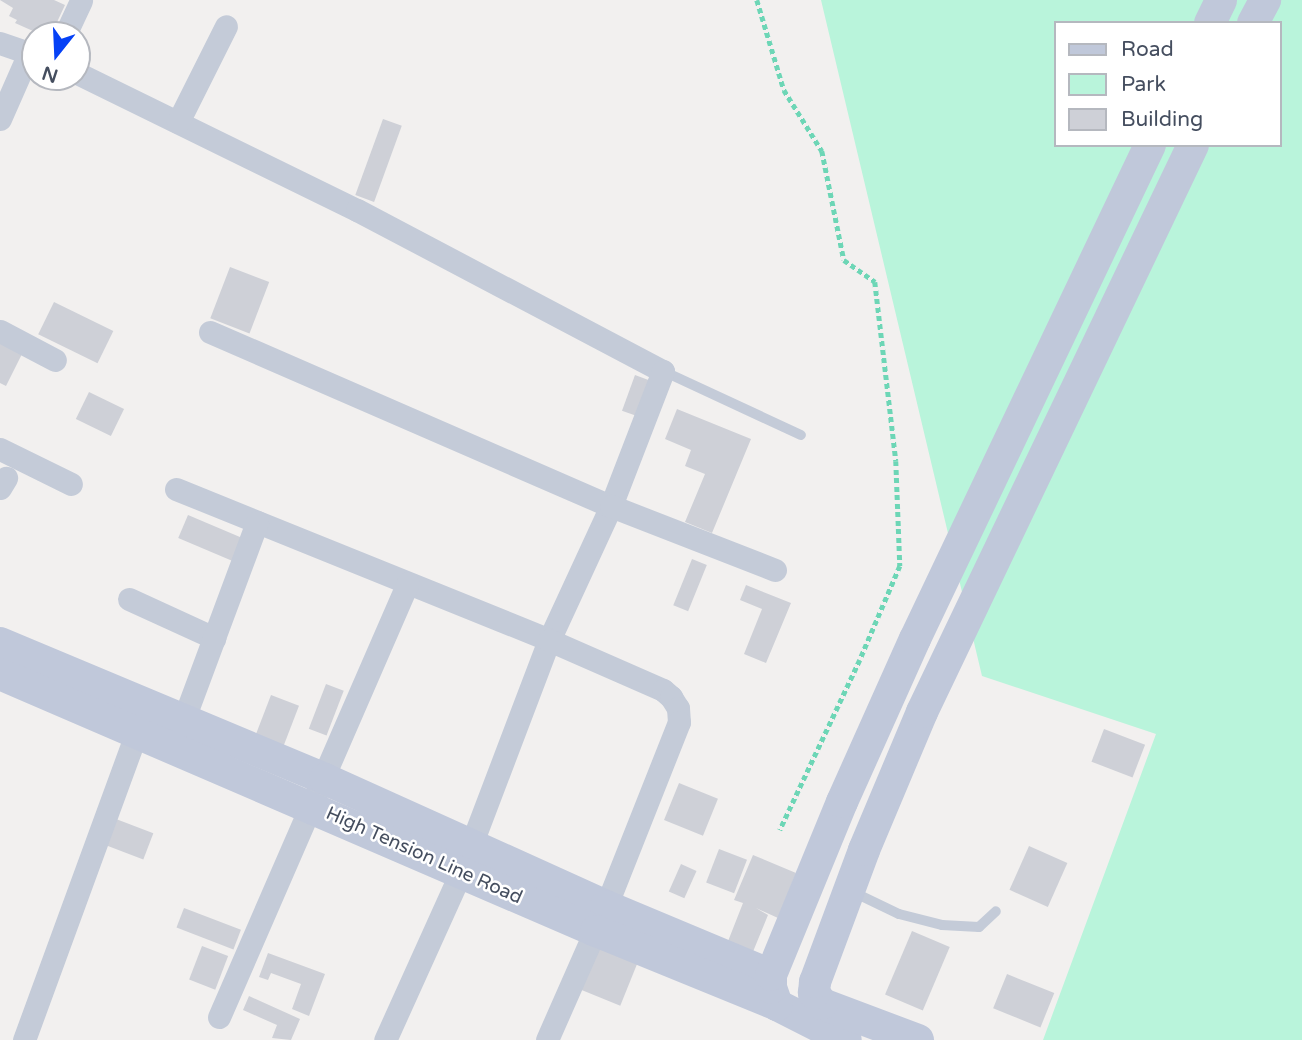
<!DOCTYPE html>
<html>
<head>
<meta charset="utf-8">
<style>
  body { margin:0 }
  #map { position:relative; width:1302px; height:1040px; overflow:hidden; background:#f2f0ef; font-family:"Varela Round",sans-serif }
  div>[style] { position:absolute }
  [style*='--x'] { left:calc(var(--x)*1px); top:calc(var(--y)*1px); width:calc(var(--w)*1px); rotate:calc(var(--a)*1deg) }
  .green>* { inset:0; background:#b9f4db }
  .building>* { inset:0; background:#ced0d7; transform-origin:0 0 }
  .path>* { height:4.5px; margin-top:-2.25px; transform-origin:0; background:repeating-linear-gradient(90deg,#6dd6b6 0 5px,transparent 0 8.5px) }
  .lane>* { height:10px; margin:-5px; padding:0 5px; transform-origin:5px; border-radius:5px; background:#c4cbd8 }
  .street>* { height:23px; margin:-11.5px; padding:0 11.5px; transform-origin:11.5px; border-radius:11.5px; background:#c4cbd8 }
  .secondary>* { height:32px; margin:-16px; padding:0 16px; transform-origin:16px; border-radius:16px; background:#c0c8da }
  span { translate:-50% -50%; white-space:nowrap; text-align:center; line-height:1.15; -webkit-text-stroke:5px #fff; paint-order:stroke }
  .street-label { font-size:19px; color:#454e5f }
  .legend { position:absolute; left:1054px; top:21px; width:228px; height:126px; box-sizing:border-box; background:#fff; border:2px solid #b5b8bf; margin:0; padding:9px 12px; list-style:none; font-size:21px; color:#454e5f }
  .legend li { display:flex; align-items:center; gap:14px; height:35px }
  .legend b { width:35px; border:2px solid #b5b8bf }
  .north { position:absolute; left:21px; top:21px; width:70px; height:70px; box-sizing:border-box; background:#fff; border:2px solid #b5b8bf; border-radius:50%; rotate:198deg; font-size:19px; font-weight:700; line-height:28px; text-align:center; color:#454e5f }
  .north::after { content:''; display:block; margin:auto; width:24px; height:32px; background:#0541f6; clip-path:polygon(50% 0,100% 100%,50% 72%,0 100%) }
</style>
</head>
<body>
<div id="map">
  <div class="green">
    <i style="clip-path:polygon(evenodd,821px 0,1302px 0,1302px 1040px,1043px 1040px,1156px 734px,982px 676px,821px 0,1055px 23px,1279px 23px,1279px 145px,1055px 145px,1055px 23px)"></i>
  </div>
  <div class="building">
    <i style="clip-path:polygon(0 0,54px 0,65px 5px,51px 35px,35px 35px,35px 41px,29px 39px,33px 31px,15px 23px,17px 20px,9px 16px,13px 8px)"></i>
    <i style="left:383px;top:119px;width:20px;height:81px;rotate:20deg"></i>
    <i style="left:230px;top:267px;width:42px;height:55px;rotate:21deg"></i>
    <i style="left:54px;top:302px;width:66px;height:36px;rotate:26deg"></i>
    <i style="clip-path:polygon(0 341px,23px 352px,6px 386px,0 383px)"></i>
    <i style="left:635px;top:375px;width:15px;height:38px;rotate:20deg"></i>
    <i style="left:89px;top:392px;width:39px;height:30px;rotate:26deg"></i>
    <i style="clip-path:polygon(677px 409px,751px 439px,712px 533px,685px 522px,705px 474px,685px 466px,691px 450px,665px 439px)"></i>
    <i style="left:188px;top:515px;width:59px;height:25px;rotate:23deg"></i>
    <i style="left:692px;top:559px;width:16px;height:50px;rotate:22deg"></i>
    <i style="clip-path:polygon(746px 585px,791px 603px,766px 663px,744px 654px,762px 609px,740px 600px)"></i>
    <i style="left:326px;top:684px;width:19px;height:48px;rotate:21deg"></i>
    <i style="left:271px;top:695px;width:30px;height:52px;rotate:21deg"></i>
    <i style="left:1104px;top:729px;width:44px;height:35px;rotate:21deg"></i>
    <i style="left:679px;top:783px;width:42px;height:40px;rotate:22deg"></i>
    <i style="left:116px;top:819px;width:40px;height:28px;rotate:21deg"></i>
    <i style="left:1029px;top:846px;width:42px;height:48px;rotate:24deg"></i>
    <i style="left:719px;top:849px;width:30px;height:36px;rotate:21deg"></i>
    <i style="clip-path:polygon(753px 855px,796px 873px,778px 918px,756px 908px,768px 915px,748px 964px,723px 954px,743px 903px,734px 900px)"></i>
    <i style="left:681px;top:864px;width:17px;height:30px;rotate:24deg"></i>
    <i style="left:184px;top:908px;width:61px;height:21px;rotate:21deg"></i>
    <i style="left:912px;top:931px;width:41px;height:69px;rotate:23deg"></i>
    <i style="left:202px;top:946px;width:28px;height:36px;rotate:21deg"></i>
    <i style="left:598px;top:946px;width:43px;height:47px;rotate:22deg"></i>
    <i style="clip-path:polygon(268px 953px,325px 974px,309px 1016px,292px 1009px,301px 984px,271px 973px,268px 980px,259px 977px)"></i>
    <i style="left:1007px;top:974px;width:51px;height:37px;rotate:22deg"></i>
    <i style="clip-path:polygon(249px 996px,300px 1019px,291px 1040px,272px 1038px,277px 1025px,243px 1010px)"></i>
  </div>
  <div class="path">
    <i style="--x:757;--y:0;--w:94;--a:73.3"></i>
    <i style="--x:784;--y:90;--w:72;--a:58.1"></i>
    <i style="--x:822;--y:151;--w:111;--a:78.6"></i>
    <i style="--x:844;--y:260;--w:38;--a:35"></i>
    <i style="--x:875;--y:282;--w:180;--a:83.3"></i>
    <i style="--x:896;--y:461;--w:105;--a:87.8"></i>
    <i style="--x:900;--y:566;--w:102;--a:113.1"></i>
    <i style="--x:860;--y:660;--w:188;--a:115.2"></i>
  </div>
  <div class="lane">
    <i style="--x:663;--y:371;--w:152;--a:24.9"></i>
    <i style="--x:851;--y:891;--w:53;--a:25.6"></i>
    <i style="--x:899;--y:914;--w:44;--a:14.3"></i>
    <i style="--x:942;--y:925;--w:37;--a:3"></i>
    <i style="--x:979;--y:927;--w:23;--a:-43"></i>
  </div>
  <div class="street">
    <i style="--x:65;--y:35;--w:38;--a:-65"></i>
    <i style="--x:0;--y:43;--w:37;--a:19"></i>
    <i style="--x:77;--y:73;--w:312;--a:26.1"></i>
    <i style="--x:357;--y:210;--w:346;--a:27.8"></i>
    <i style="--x:663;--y:371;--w:145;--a:111.1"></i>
    <i style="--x:611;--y:506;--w:148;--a:114.8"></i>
    <i style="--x:549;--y:640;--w:248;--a:110.8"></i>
    <i style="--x:461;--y:872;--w:184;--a:114.3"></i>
    <i style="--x:0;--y:119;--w:72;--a:-66.3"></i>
    <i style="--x:178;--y:122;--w:107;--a:-63.4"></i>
    <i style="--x:0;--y:331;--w:62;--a:27.8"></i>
    <i style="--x:210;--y:332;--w:437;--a:23.5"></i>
    <i style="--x:611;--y:506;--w:176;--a:21.3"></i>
    <i style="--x:0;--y:449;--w:79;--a:26.2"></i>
    <i style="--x:0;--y:488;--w:12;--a:-59"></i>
    <i style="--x:176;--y:489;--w:402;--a:22"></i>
    <i style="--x:549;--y:640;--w:124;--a:23.7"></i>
    <i style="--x:663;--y:690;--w:11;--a:41"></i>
    <i style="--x:671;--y:697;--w:13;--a:58"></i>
    <i style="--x:678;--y:708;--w:14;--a:86"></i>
    <i style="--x:679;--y:722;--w:198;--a:111.6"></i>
    <i style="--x:606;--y:906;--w:146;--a:113.8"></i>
    <i style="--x:129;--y:599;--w:94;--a:24.6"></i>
    <i style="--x:179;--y:732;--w:224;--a:-69.6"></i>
    <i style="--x:219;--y:1017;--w:473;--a:-66.5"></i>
    <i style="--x:24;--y:1040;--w:340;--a:-69.9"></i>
  </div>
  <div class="secondary">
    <i style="--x:1210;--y:23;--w:25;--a:-64"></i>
    <i style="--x:1253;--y:23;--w:26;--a:-62"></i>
    <i style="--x:0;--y:643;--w:352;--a:22.7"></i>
    <i style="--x:325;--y:779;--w:308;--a:24.3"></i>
    <i style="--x:606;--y:906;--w:179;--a:22.7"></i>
    <i style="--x:0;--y:674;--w:649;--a:23.33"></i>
    <i style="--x:596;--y:931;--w:196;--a:22.2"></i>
    <i style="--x:777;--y:1005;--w:77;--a:26.9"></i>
    <i style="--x:777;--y:1005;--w:18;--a:-109"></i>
    <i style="--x:771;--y:988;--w:13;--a:-90"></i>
    <i style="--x:771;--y:975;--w:187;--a:-67.7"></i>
    <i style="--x:842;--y:802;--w:179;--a:-65.9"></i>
    <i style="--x:915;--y:639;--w:547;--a:-64.56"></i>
    <i style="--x:918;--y:1040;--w:103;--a:-159.4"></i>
    <i style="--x:822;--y:1004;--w:14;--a:-126"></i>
    <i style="--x:814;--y:993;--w:11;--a:-85"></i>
    <i style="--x:815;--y:982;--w:141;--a:-69.6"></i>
    <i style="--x:864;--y:850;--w:150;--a:-67.2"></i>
    <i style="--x:922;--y:712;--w:628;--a:-64.45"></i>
  </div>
  <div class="street-label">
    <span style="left:424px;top:856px;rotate:24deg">High Tension Line Road</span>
  </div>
  <ul class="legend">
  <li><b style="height:9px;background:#c0c8da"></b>Road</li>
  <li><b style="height:19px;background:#b9f4db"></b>Park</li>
  <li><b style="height:19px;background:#ced0d7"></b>Building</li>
  </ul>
  <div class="north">N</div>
</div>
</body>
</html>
